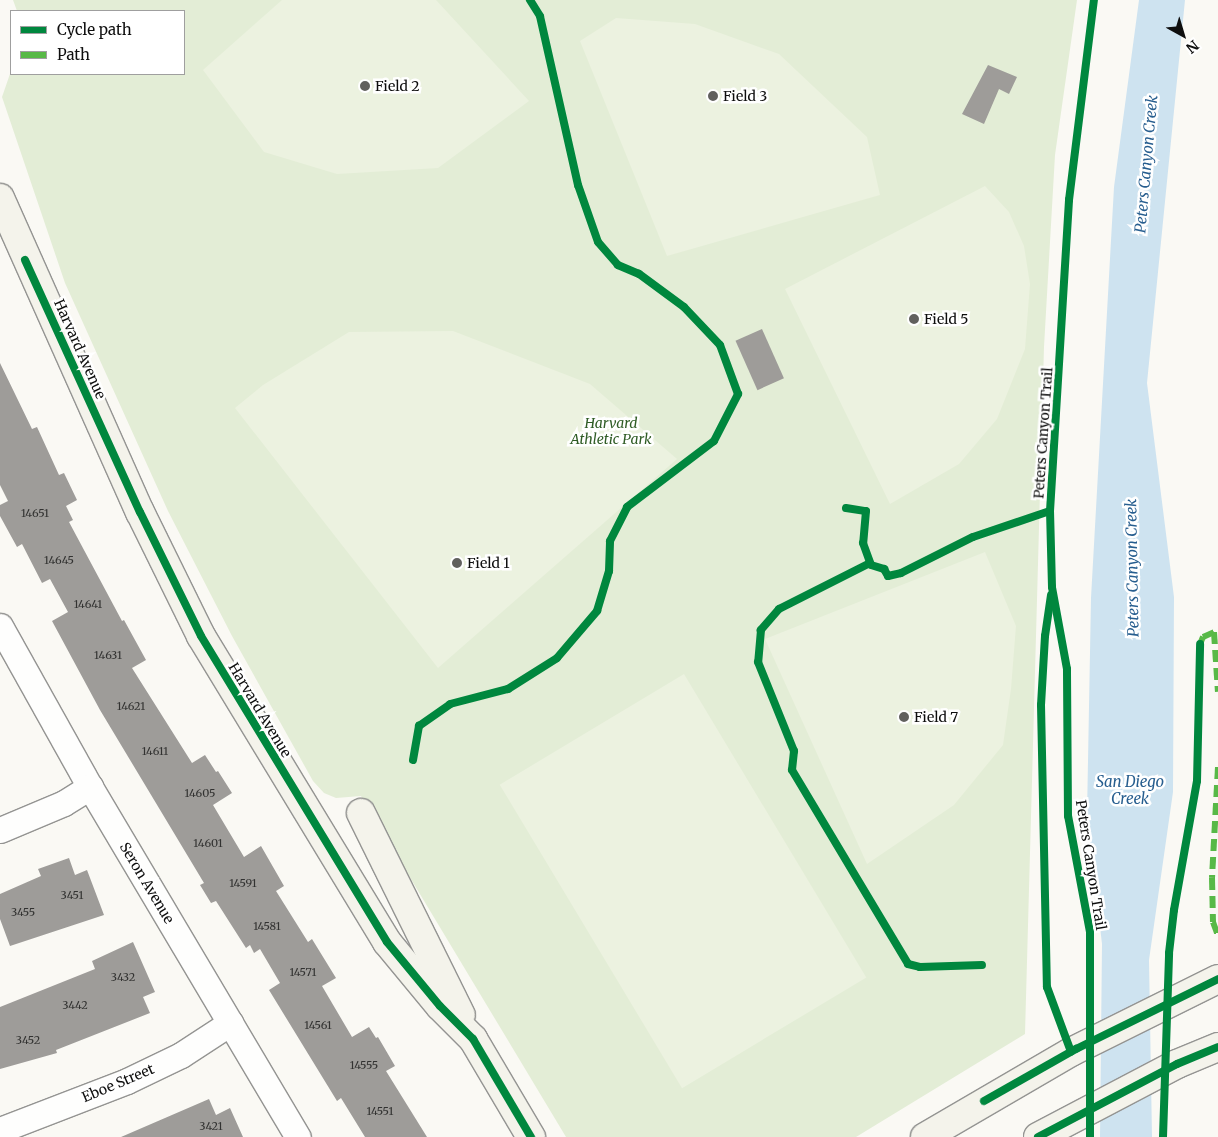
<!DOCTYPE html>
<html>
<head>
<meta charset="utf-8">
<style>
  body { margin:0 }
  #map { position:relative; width:1218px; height:1137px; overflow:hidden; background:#faf9f4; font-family:Merriweather,serif }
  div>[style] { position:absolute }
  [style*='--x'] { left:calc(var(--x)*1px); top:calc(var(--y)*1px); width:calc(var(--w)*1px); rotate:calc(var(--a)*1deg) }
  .green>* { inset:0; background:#e3edd6 }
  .pitch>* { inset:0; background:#ecf2e0; transform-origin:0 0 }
  .water>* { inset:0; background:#cee3f0 }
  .building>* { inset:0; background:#9e9c99; transform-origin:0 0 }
  .roads { filter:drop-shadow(1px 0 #949492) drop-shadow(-1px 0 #949492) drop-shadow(0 1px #949492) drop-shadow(0 -1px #949492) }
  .street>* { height:25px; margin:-12.5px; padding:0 12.5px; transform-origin:12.5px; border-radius:12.5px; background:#fefefd }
  .secondary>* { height:28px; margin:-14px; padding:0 14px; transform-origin:14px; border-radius:14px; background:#f4f3eb }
  .quiet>* { height:6px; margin-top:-3px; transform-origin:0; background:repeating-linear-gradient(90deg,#58b947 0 12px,transparent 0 18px) }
  .cycleway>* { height:8px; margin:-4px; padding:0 4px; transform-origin:4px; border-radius:4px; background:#00873e }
  .dots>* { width:14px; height:14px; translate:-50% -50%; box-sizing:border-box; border:2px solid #fff; border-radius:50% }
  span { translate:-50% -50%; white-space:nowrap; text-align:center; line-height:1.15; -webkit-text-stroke:5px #fff; paint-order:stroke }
  .number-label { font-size:11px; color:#323231 }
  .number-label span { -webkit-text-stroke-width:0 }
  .poi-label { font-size:14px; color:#0e0e0e }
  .left { translate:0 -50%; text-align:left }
  .street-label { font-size:14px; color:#0e0e0e }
  .park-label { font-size:14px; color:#305d26; font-style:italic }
  .water-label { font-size:15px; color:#275e8f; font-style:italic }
  .legend { position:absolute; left:10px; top:10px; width:175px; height:65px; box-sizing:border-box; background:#fff; border:1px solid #9f9f9f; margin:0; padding:6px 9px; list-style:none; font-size:15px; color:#0e0e0e }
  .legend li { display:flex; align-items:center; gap:10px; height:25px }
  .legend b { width:25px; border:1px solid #9f9f9f }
  .north { position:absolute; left:1158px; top:10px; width:50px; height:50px; -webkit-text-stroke:4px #fff; paint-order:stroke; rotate:141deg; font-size:14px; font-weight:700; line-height:20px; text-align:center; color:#0e0e0e }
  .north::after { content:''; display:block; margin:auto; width:18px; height:22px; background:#0e0e0e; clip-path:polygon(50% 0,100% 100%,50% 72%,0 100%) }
</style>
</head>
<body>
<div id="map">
  <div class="green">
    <i style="clip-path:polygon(13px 0,1077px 0,1055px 155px,1044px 347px,1025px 1034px,856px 1137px,566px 1137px,361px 796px,336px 798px,324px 793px,313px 781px,232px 636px,168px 511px,65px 283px,2px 97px,11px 71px,11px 74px,184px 74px,184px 11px,17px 11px)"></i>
  </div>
  <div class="pitch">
    <i style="clip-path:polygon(282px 0,436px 0,529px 101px,438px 168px,337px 174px,264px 152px,203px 70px)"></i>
    <i style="clip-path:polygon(616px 18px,695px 24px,779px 54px,867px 137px,880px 195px,667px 256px,580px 41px)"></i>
    <i style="clip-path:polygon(985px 186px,1009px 212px,1024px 246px,1030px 284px,1025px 349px,997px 419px,959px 464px,890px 504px,785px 289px)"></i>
    <i style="clip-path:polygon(453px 331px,590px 384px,677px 459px,438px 668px,235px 408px,263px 385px,349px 332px)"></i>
    <i style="clip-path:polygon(985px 552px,1016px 626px,1011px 689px,1003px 745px,954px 805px,867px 864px,765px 639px)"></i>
    <i style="left:684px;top:674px;width:354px;height:215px;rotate:59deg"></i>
  </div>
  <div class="water">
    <i style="clip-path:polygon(1139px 0,1185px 0,1147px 383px,1174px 597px,1173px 792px,1149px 960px,1152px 1137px,1100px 1137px,1102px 944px,1087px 815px,1091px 598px,1114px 187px)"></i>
  </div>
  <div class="building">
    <i style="clip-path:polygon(988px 65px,1017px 77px,1009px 94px,999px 89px,984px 124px,962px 114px)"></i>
    <i style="left:762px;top:329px;width:54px;height:29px;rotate:66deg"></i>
    <i style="clip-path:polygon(0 363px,32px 429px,37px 427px,59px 475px,64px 473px,77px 500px,66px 506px,73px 520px,69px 522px,122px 621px,124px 620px,146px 660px,132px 668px,192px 763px,205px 755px,216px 772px,218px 771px,232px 793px,213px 805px,244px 857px,261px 846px,284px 886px,276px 891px,308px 942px,312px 939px,336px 978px,322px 986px,352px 1037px,369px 1027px,376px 1038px,378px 1037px,395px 1066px,386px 1071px,427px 1137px,365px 1137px,341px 1098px,337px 1101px,269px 990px,280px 983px,260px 949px,254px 953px,250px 945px,246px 948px,216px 901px,211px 903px,200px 885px,204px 883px,100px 710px,52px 621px,68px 612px,50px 579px,42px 583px,22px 544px,17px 547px,0 516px,0 505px,8px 501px,0 485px)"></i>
    <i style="clip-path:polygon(69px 858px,75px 875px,87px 870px,104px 915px,10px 946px,0 919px,0 894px,41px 876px,38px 869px)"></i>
    <i style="clip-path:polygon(133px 942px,155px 992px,143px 997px,150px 1013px,56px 1050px,57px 1053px,0 1069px,0 1007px,95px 969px,92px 961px)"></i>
    <i style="clip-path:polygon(209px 1099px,216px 1115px,230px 1108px,243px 1137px,121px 1137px)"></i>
  </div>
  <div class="roads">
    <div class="street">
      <i style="--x:0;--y:626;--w:184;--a:60.8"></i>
      <i style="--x:90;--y:787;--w:407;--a:59.3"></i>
      <i style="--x:0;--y:830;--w:69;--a:-22.9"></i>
      <i style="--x:64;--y:803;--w:31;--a:-32"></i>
      <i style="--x:0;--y:1130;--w:136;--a:-21.1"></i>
      <i style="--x:127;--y:1081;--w:60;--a:-25.7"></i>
      <i style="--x:181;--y:1055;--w:59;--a:-33.1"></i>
    </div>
    <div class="secondary">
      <i style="--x:0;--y:198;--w:344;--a:66"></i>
      <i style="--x:140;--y:512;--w:138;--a:63.8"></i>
      <i style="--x:201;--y:636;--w:358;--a:58.7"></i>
      <i style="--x:387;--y:942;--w:83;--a:50.4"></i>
      <i style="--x:440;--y:1006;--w:47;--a:45"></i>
      <i style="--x:473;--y:1039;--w:114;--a:59.4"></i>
      <i style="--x:361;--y:813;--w:225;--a:63.7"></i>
      <i style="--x:925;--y:1137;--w:169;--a:-30.2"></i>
      <i style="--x:1071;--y:1052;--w:164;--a:-26.4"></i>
      <i style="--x:1038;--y:1137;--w:157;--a:-27.7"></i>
      <i style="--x:1177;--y:1064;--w:44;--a:-22.5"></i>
    </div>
  </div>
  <div class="quiet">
    <i style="--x:1200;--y:644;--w:8;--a:-67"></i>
    <i style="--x:1203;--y:637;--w:12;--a:-24"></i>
    <i style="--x:1214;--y:632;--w:60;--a:86.2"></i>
    <i style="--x:1218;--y:767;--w:111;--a:93.1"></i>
    <i style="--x:1212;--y:878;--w:44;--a:88.7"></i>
    <i style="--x:1213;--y:922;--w:15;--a:70"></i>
  </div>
  <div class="cycleway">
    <i style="--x:25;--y:260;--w:277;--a:65.5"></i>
    <i style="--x:140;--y:512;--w:138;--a:63.8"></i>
    <i style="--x:201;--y:636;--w:358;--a:58.7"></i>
    <i style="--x:387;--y:942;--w:83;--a:50.4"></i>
    <i style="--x:440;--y:1006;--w:47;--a:45"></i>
    <i style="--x:473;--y:1039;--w:114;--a:59.4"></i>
    <i style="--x:846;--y:508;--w:20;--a:9"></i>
    <i style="--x:866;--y:511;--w:32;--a:95"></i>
    <i style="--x:863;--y:543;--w:23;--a:70"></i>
    <i style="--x:871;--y:565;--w:14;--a:17"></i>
    <i style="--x:884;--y:569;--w:8;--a:60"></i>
    <i style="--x:888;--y:576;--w:13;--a:-13"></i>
    <i style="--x:901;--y:573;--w:80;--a:-26.6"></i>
    <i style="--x:973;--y:537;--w:81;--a:-18.7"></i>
    <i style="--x:870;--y:563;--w:102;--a:153.2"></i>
    <i style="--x:779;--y:609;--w:28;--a:131"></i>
    <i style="--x:761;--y:630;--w:32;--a:95"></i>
    <i style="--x:758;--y:662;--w:96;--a:68"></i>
    <i style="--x:794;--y:751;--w:19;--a:96"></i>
    <i style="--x:792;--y:770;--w:226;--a:59.1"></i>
    <i style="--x:908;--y:964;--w:12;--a:14"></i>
    <i style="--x:920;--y:967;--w:62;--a:-1.8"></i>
    <i style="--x:1051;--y:595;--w:41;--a:98.3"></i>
    <i style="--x:1045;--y:636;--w:69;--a:93.3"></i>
    <i style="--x:1041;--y:705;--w:282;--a:88.8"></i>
    <i style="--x:1047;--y:987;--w:69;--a:69.7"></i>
    <i style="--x:413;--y:760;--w:35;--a:-80"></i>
    <i style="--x:419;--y:726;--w:38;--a:-35"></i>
    <i style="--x:450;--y:704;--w:60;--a:-14.5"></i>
    <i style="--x:508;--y:689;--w:58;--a:-32.3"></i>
    <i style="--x:557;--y:658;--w:62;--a:-49.6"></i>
    <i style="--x:597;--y:611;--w:42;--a:-73.3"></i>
    <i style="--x:609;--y:571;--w:30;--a:-88"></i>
    <i style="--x:610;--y:541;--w:38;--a:-63"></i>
    <i style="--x:627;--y:507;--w:109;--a:-37.2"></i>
    <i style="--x:714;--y:441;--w:53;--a:-62.9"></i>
    <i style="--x:738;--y:394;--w:52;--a:-110.2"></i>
    <i style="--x:720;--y:345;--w:52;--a:-133.5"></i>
    <i style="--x:684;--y:307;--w:56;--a:-143.7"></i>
    <i style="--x:639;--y:274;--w:23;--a:-157"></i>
    <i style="--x:618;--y:265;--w:30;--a:-131"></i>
    <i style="--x:598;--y:242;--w:60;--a:-109.3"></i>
    <i style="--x:578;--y:185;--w:173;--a:-102.7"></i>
    <i style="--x:540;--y:16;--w:19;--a:-122"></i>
    <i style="--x:984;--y:1101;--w:106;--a:-29.5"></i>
    <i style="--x:1076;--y:1049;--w:158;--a:-26.2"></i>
    <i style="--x:1038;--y:1137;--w:157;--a:-27.7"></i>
    <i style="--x:1177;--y:1064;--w:44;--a:-22.5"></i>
    <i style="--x:1090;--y:1137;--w:205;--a:-90"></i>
    <i style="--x:1090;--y:932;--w:118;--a:-100.7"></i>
    <i style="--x:1068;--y:816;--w:147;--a:-90.4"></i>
    <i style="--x:1067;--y:669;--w:83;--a:-100.4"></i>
    <i style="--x:1052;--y:587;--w:76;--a:-91.5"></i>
    <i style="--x:1050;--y:511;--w:312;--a:-86.5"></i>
    <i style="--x:1069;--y:200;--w:202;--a:-82.9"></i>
    <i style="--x:1163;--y:1137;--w:184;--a:-88.1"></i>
    <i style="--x:1169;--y:953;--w:43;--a:-83.4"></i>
    <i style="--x:1174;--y:910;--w:131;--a:-79.9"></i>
    <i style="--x:1197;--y:781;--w:137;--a:-88.7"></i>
  </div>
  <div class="dots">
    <i style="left:365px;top:86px;background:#61605e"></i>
    <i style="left:713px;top:96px;background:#61605e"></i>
    <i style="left:914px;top:319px;background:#61605e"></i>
    <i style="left:457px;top:563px;background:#61605e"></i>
    <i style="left:904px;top:717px;background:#61605e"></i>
  </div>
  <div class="number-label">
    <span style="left:35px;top:513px">14651</span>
    <span style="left:59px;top:560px">14645</span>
    <span style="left:88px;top:604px">14641</span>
    <span style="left:108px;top:655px">14631</span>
    <span style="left:131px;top:706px">14621</span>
    <span style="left:155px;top:751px">14611</span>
    <span style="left:200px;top:793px">14605</span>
    <span style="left:208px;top:843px">14601</span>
    <span style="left:243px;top:883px">14591</span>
    <span style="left:72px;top:895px">3451</span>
    <span style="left:23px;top:912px">3455</span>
    <span style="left:267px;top:926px">14581</span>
    <span style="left:303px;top:972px">14571</span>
    <span style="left:123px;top:977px">3432</span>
    <span style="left:75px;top:1005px">3442</span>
    <span style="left:318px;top:1025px">14561</span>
    <span style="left:28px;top:1040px">3452</span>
    <span style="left:364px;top:1065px">14555</span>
    <span style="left:380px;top:1111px">14551</span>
    <span style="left:211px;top:1126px">3421</span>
  </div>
  <div class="poi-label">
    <span class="left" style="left:375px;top:86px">Field 2</span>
    <span class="left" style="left:723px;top:96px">Field 3</span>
    <span class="left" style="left:924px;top:319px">Field 5</span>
    <span class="left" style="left:467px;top:563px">Field 1</span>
    <span class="left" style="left:914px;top:717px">Field 7</span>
  </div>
  <div class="street-label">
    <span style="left:80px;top:349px;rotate:66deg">Harvard Avenue</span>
    <span style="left:1043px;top:433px;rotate:-86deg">Peters Canyon Trail</span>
    <span style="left:260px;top:710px;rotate:59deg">Harvard Avenue</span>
    <span style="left:1091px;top:865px;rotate:81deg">Peters Canyon Trail</span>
    <span style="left:147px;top:883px;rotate:59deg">Seron Avenue</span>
    <span style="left:118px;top:1083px;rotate:-23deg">Eboe Street</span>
  </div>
  <div class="park-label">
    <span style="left:611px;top:431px">Harvard<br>Athletic Park</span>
  </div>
  <div class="water-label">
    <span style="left:1146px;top:164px;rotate:-85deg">Peters Canyon Creek</span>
    <span style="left:1132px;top:568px;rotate:-91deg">Peters Canyon Creek</span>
    <span style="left:1130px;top:790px">San Diego<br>Creek</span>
  </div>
  <ul class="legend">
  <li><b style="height:6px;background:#00873e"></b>Cycle path</li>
  <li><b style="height:6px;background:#58b947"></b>Path</li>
  </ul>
  <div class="north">N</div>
</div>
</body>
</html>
